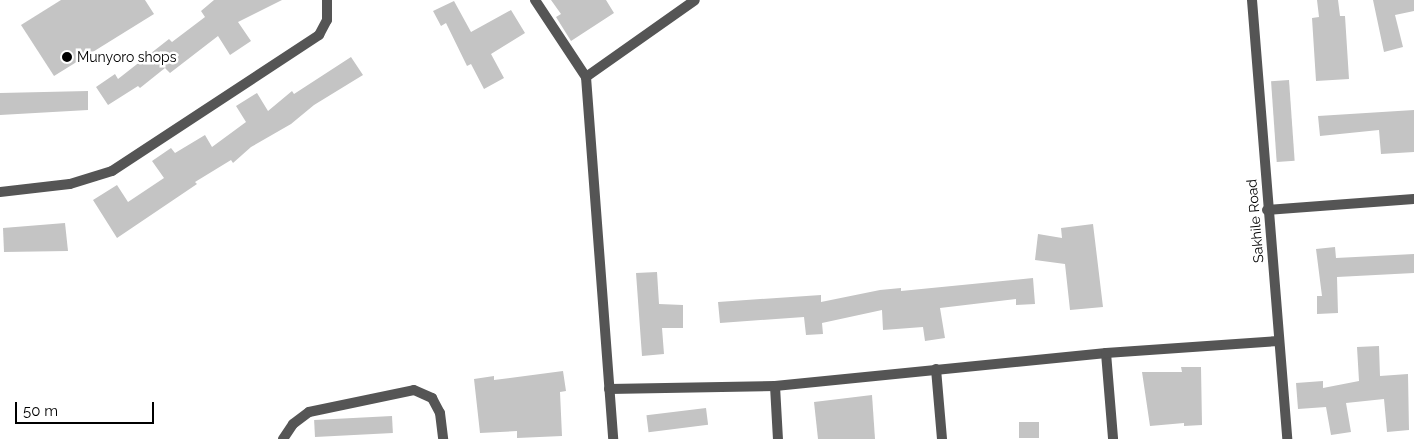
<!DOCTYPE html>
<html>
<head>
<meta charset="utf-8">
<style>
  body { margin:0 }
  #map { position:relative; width:1414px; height:439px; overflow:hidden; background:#fff; font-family:Raleway,sans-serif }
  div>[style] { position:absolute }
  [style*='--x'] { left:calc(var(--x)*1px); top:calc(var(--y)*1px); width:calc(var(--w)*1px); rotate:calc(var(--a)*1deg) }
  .building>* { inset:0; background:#c4c4c4; transform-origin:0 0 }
  .minor>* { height:10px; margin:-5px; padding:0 5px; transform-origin:5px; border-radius:5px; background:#555 }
  .dots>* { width:14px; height:14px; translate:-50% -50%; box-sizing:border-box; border:2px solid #fff; border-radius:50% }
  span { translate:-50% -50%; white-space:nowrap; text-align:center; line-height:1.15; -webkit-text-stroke:5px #fff; paint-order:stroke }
  .poi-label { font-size:14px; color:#000 }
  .left { translate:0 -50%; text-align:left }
  .street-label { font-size:14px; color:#000 }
  .scale { position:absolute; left:15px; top:402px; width:139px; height:22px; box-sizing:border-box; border:2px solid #000; border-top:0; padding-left:6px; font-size:15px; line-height:18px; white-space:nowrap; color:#000; -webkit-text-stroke:4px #fff; paint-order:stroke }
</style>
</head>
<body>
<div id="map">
  <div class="building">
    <i style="clip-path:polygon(61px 0,145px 0,154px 14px,54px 76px,21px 25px)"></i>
    <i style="clip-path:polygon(214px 0,282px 0,238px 22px,251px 41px,230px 55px,218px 36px,170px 73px,165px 68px,140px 88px,138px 86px,108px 105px,96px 87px,115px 74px,118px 79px,169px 39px,172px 42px,205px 17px,201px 11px)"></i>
    <i style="clip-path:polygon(551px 0,606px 0,614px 13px,571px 41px,556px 17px,561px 14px)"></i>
    <i style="clip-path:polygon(1317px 0,1338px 0,1340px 16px,1345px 16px,1349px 79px,1316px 81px,1312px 18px,1319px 17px)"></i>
    <i style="clip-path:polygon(1373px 0,1414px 0,1414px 11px,1395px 15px,1403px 47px,1384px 52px)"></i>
    <i style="clip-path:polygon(454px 1px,471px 32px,511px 10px,525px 33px,491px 54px,504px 78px,484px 89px,471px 64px,467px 66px,446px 23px,441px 26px,433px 11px)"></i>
    <i style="clip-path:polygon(351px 57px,363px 75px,314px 105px,291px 124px,251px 147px,233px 163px,231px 160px,195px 182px,197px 184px,117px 238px,93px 200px,117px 185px,128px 202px,164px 178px,152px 161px,171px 148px,175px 153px,205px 135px,212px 147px,246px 122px,236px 106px,257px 93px,268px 111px,292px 91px,294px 94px)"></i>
    <i style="left:1289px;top:80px;width:81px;height:18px;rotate:86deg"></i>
    <i style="clip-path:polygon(88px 91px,88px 110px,0 115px,0 93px)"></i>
    <i style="clip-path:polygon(1414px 110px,1414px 152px,1381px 154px,1379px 130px,1320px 136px,1318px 116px)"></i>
    <i style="clip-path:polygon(65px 223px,68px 251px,4px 252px,3px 228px)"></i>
    <i style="clip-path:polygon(1093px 224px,1103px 307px,1070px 310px,1065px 264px,1035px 260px,1038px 234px,1062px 238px,1061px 228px)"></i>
    <i style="clip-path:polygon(1335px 247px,1336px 258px,1414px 254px,1414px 273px,1337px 277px,1338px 313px,1317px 314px,1317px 296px,1322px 296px,1316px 249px)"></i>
    <i style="clip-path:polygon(657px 272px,659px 304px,683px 305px,683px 328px,662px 328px,664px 354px,642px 356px,636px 273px)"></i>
    <i style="clip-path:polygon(1033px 278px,1035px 304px,1016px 305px,1016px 299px,940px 308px,945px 338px,925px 341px,923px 327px,883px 330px,882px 310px,822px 323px,823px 334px,806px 335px,804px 317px,720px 323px,718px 302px,821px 295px,821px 302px,880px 290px,901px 288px,901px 291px)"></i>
    <i style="clip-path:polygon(1379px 346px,1380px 376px,1408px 374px,1409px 430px,1387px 432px,1384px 399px,1346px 403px,1351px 432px,1331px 435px,1326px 407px,1298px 409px,1296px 383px,1323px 381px,1323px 388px,1359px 381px,1357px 347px)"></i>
    <i style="clip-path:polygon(1181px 367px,1201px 367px,1202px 425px,1184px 426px,1184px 423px,1150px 426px,1142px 372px,1182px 372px)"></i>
    <i style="clip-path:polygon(563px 371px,566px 391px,560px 392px,562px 436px,517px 438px,517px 431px,480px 433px,474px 379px,494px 376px,494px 380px)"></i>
    <i style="clip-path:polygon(872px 395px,875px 439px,818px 439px,814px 402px)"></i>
    <i style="left:706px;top:408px;width:17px;height:60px;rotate:83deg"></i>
    <i style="left:392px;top:416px;width:17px;height:78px;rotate:87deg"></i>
    <i style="left:1039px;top:422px;width:16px;height:20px;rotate:90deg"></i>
  </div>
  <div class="minor">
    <i style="--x:535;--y:0;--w:92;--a:56.5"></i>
    <i style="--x:586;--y:77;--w:363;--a:85.7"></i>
    <i style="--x:1252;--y:0;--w:440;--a:85.4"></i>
    <i style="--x:586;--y:77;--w:133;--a:-35.2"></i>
    <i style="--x:0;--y:192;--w:70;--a:-6.5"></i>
    <i style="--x:70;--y:184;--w:44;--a:-17.2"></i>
    <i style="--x:112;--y:171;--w:248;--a:-33.3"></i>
    <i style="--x:319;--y:35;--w:17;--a:-62"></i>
    <i style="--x:327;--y:20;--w:20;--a:-90"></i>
    <i style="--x:1267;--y:210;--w:147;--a:-4.3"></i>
    <i style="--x:1106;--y:353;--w:86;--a:85.3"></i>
    <i style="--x:936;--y:369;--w:70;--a:85.1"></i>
    <i style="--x:775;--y:386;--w:53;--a:86.8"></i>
    <i style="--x:609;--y:389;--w:166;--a:-1"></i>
    <i style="--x:775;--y:386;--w:333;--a:-5.7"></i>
    <i style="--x:1106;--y:353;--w:173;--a:-4"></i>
    <i style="--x:283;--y:439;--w:18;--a:-56"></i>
    <i style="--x:293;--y:424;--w:20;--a:-37"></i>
    <i style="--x:309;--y:412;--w:107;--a:-11.8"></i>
    <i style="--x:414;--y:390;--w:20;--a:24"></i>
    <i style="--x:432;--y:398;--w:17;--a:62"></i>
    <i style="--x:440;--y:413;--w:26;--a:83"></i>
  </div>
  <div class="dots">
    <i style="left:67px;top:57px;background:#000"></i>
  </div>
  <div class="poi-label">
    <span class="left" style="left:77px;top:57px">Munyoro shops</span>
  </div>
  <div class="street-label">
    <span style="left:1255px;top:221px;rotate:-95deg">Sakhile Road</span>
  </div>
  <div class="scale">50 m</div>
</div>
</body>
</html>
